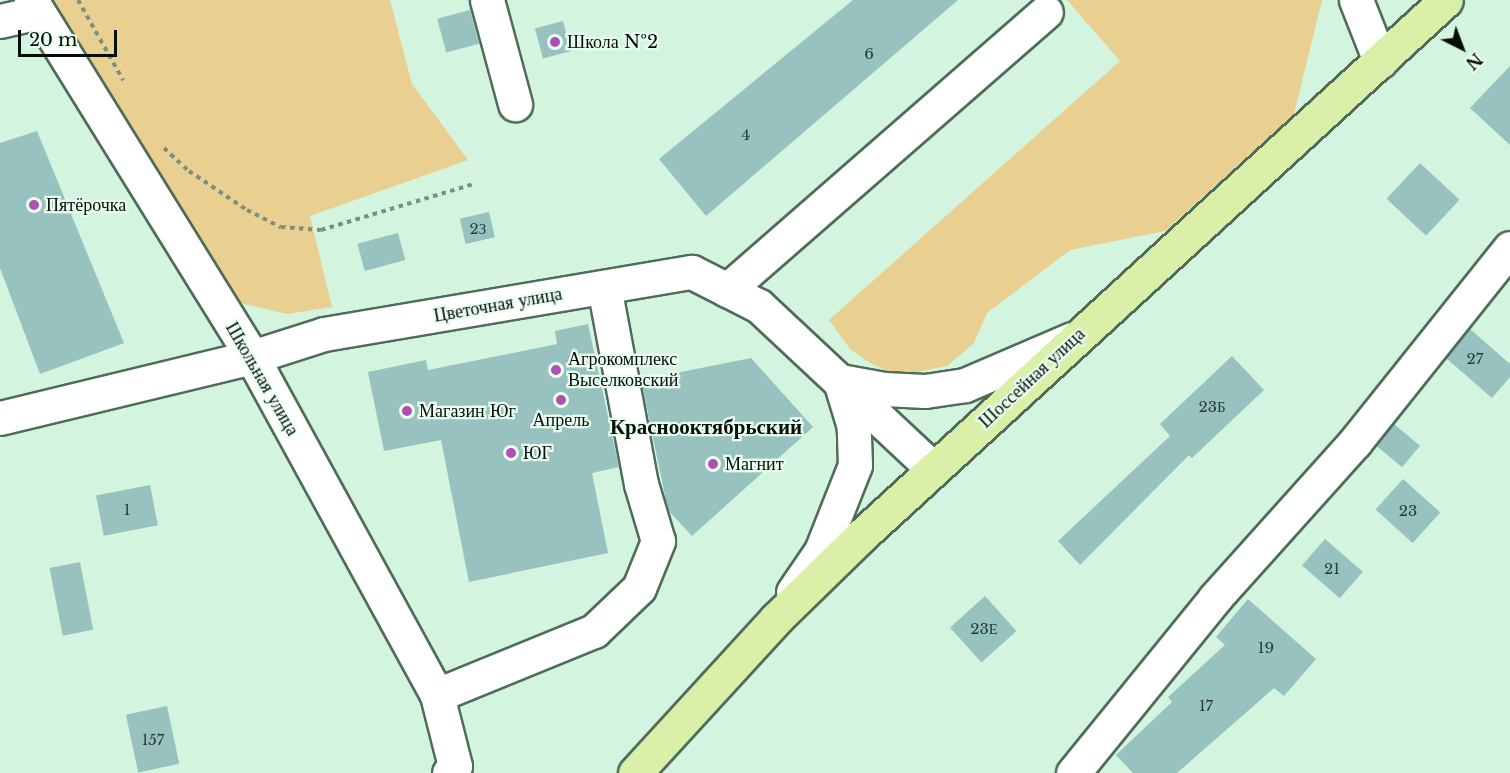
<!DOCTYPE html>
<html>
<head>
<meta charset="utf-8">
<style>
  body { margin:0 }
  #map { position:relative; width:1510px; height:773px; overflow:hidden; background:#d3f4de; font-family:"Libre Baskerville",serif }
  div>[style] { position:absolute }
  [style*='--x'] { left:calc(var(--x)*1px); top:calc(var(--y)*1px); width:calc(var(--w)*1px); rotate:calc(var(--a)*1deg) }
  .green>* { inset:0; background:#e9d091 }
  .building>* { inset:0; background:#97c2bf; transform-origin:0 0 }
  .path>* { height:4px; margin-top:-2px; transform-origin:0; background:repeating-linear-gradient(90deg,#7a9182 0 4.5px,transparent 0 9px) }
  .roads { filter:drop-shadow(2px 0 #4f6c59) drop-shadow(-2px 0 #4f6c59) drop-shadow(0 2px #4f6c59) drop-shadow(0 -2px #4f6c59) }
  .minor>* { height:33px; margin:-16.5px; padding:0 16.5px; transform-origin:16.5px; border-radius:16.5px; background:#fff }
  .major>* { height:33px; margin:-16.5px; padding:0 16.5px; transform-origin:16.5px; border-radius:16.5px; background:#daefa7 }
  .dots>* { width:16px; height:16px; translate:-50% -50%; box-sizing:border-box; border:3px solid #eafef0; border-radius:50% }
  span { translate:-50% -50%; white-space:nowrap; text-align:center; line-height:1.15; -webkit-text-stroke:4.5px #eafef0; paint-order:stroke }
  .number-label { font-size:15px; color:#293b35 }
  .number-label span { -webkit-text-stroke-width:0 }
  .poi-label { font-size:18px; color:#040e07 }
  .left { translate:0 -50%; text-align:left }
  .street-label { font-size:18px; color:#040e07 }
  .quarter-label { font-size:21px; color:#040e07; font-weight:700 }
  .north { position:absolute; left:1432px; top:18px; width:60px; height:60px; -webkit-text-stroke:4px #eafef0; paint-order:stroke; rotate:138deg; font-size:16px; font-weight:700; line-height:24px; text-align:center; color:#040e07 }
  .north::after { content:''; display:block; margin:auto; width:21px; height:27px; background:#040e07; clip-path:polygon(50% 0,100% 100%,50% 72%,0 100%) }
  .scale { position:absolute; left:18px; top:30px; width:99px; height:27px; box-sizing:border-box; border:3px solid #040e07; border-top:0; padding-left:8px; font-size:18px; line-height:21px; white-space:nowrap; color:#040e07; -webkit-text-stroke:4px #eafef0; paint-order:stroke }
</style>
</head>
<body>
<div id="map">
  <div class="green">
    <i style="clip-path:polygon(54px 0,390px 0,412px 84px,468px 160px,310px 216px,332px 307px,287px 314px,244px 304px,222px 289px)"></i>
    <i style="clip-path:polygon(1067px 0,1322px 0,1294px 114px,1165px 231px,1070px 250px,987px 313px,974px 343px,947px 366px,912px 373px,888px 371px,870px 363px,850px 349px,829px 320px,1120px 61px)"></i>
  </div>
  <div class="building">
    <i style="clip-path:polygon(853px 0,958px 0,706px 216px,659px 159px)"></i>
    <i style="left:470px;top:10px;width:35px;height:34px;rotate:75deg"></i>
    <i style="left:563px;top:21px;width:31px;height:29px;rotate:75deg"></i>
    <i style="clip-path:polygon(1510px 66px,1510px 145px,1470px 108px)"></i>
    <i style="clip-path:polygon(37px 131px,124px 343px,40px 374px,0 268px,0 143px)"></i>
    <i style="left:1420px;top:163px;width:54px;height:49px;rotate:43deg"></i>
    <i style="left:489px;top:212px;width:26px;height:30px;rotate:77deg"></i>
    <i style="left:398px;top:233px;width:28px;height:42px;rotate:75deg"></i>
    <i style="clip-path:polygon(588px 324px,619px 467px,592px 473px,608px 553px,469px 582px,441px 440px,384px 451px,368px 372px,426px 360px,428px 370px,557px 344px,555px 331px)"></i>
    <i style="clip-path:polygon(1470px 329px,1510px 364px,1510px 377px,1492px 398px,1446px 358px)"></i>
    <i style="clip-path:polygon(1232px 356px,1264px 390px,1192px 458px,1189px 455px,1080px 565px,1058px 541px,1170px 436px,1160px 424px)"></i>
    <i style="clip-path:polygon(751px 358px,813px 427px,692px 536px,668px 510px,641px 380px)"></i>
    <i style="left:1394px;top:424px;width:34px;height:28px;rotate:40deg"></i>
    <i style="left:1403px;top:479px;width:50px;height:41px;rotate:42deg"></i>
    <i style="left:150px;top:485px;width:41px;height:55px;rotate:79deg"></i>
    <i style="left:1325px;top:539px;width:50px;height:35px;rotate:41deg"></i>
    <i style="left:80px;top:562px;width:69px;height:31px;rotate:79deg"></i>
    <i style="left:985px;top:596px;width:47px;height:47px;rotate:48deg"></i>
    <i style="clip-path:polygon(1248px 599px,1316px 659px,1284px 696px,1274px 688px,1177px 773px,1133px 773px,1116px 755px,1172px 702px,1168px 697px,1225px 645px,1216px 637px)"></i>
    <i style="left:167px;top:706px;width:59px;height:42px;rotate:78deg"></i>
  </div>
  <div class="path">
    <i style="--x:78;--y:0;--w:92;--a:60.6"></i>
    <i style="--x:164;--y:148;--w:34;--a:43"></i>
    <i style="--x:189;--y:171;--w:70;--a:33.9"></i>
    <i style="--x:247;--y:210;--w:38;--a:27"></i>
    <i style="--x:281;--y:227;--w:40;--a:4.3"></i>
    <i style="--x:321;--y:230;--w:159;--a:-16.8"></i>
  </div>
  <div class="roads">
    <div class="minor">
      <i style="--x:31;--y:0;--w:420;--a:58.2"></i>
      <i style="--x:252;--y:357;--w:385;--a:61.3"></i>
      <i style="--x:437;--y:695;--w:73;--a:75.8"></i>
      <i style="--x:455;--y:766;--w:9;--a:131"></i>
      <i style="--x:487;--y:0;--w:108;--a:74.9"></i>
      <i style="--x:1356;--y:0;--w:66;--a:68.5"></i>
      <i style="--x:0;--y:21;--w:39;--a:-13"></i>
      <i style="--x:727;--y:290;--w:423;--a:-41.1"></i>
      <i style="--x:0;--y:418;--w:259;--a:-13.6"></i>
      <i style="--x:252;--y:357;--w:76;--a:-17.7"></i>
      <i style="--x:324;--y:334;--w:373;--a:-9.6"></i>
      <i style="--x:692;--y:272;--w:75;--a:26.9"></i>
      <i style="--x:759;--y:306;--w:238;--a:43.1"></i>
      <i style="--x:793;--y:592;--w:50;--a:-55.7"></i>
      <i style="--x:821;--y:551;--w:92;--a:-68.4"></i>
      <i style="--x:855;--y:465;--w:38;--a:-92"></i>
      <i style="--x:854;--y:427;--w:48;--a:-106.9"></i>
      <i style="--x:840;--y:381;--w:45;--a:10.3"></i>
      <i style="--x:884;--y:389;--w:41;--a:2.8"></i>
      <i style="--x:925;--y:391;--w:40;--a:-8.5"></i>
      <i style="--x:965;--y:385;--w:116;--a:-23.3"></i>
      <i style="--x:437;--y:695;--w:170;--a:-22.2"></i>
      <i style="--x:594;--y:631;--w:62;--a:-43.7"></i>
      <i style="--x:639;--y:588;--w:51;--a:-68"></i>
      <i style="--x:658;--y:541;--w:59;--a:-106.6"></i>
      <i style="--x:641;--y:484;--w:200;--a:-100.6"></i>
      <i style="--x:1073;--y:773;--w:225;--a:-50.9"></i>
      <i style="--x:1215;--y:598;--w:210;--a:-48.1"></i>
      <i style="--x:1355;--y:442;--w:248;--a:-51.4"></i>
    </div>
    <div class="major">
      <i style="--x:635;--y:773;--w:209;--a:-47.5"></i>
      <i style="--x:776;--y:619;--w:119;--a:-44.3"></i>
      <i style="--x:861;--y:536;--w:793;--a:-42.5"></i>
    </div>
  </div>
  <div class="dots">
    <i style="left:555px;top:42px;background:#b04fb6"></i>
    <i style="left:34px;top:205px;background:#b04fb6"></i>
    <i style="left:556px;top:370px;background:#b04fb6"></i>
    <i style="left:561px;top:400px;background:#b04fb6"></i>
    <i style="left:407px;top:411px;background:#b04fb6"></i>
    <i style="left:511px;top:453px;background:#b04fb6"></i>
    <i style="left:713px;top:464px;background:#b04fb6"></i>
  </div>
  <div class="number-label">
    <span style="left:869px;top:54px">6</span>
    <span style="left:746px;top:135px">4</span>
    <span style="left:478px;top:229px">2З</span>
    <span style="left:1475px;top:359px">27</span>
    <span style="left:1212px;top:407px">23Б</span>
    <span style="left:127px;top:510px">1</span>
    <span style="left:1408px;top:511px">23</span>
    <span style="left:1332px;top:569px">21</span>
    <span style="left:984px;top:629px">23Е</span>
    <span style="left:1266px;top:648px">19</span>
    <span style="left:1206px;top:706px">17</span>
    <span style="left:153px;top:740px">157</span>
  </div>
  <div class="poi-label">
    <span class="left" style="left:567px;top:42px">Школа №2</span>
    <span class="left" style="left:46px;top:205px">Пятёрочка</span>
    <span class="left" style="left:568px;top:370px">Агрокомплекс<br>Выселковский</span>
    <span class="left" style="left:419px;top:411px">Магазин Юг</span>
    <span style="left:561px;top:420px">Апрель</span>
    <span class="left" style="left:523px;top:453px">ЮГ</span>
    <span class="left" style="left:725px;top:464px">Магнит</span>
  </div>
  <div class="street-label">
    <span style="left:498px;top:305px;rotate:-10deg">Цветочная улица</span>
    <span style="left:1032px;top:378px;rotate:-43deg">Шоссейная улица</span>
    <span style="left:262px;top:379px;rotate:60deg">Школьная улица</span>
  </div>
  <div class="quarter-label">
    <span style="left:706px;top:427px">Краснооктябрьский</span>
  </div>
  <div class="north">N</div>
  <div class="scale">20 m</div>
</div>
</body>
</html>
